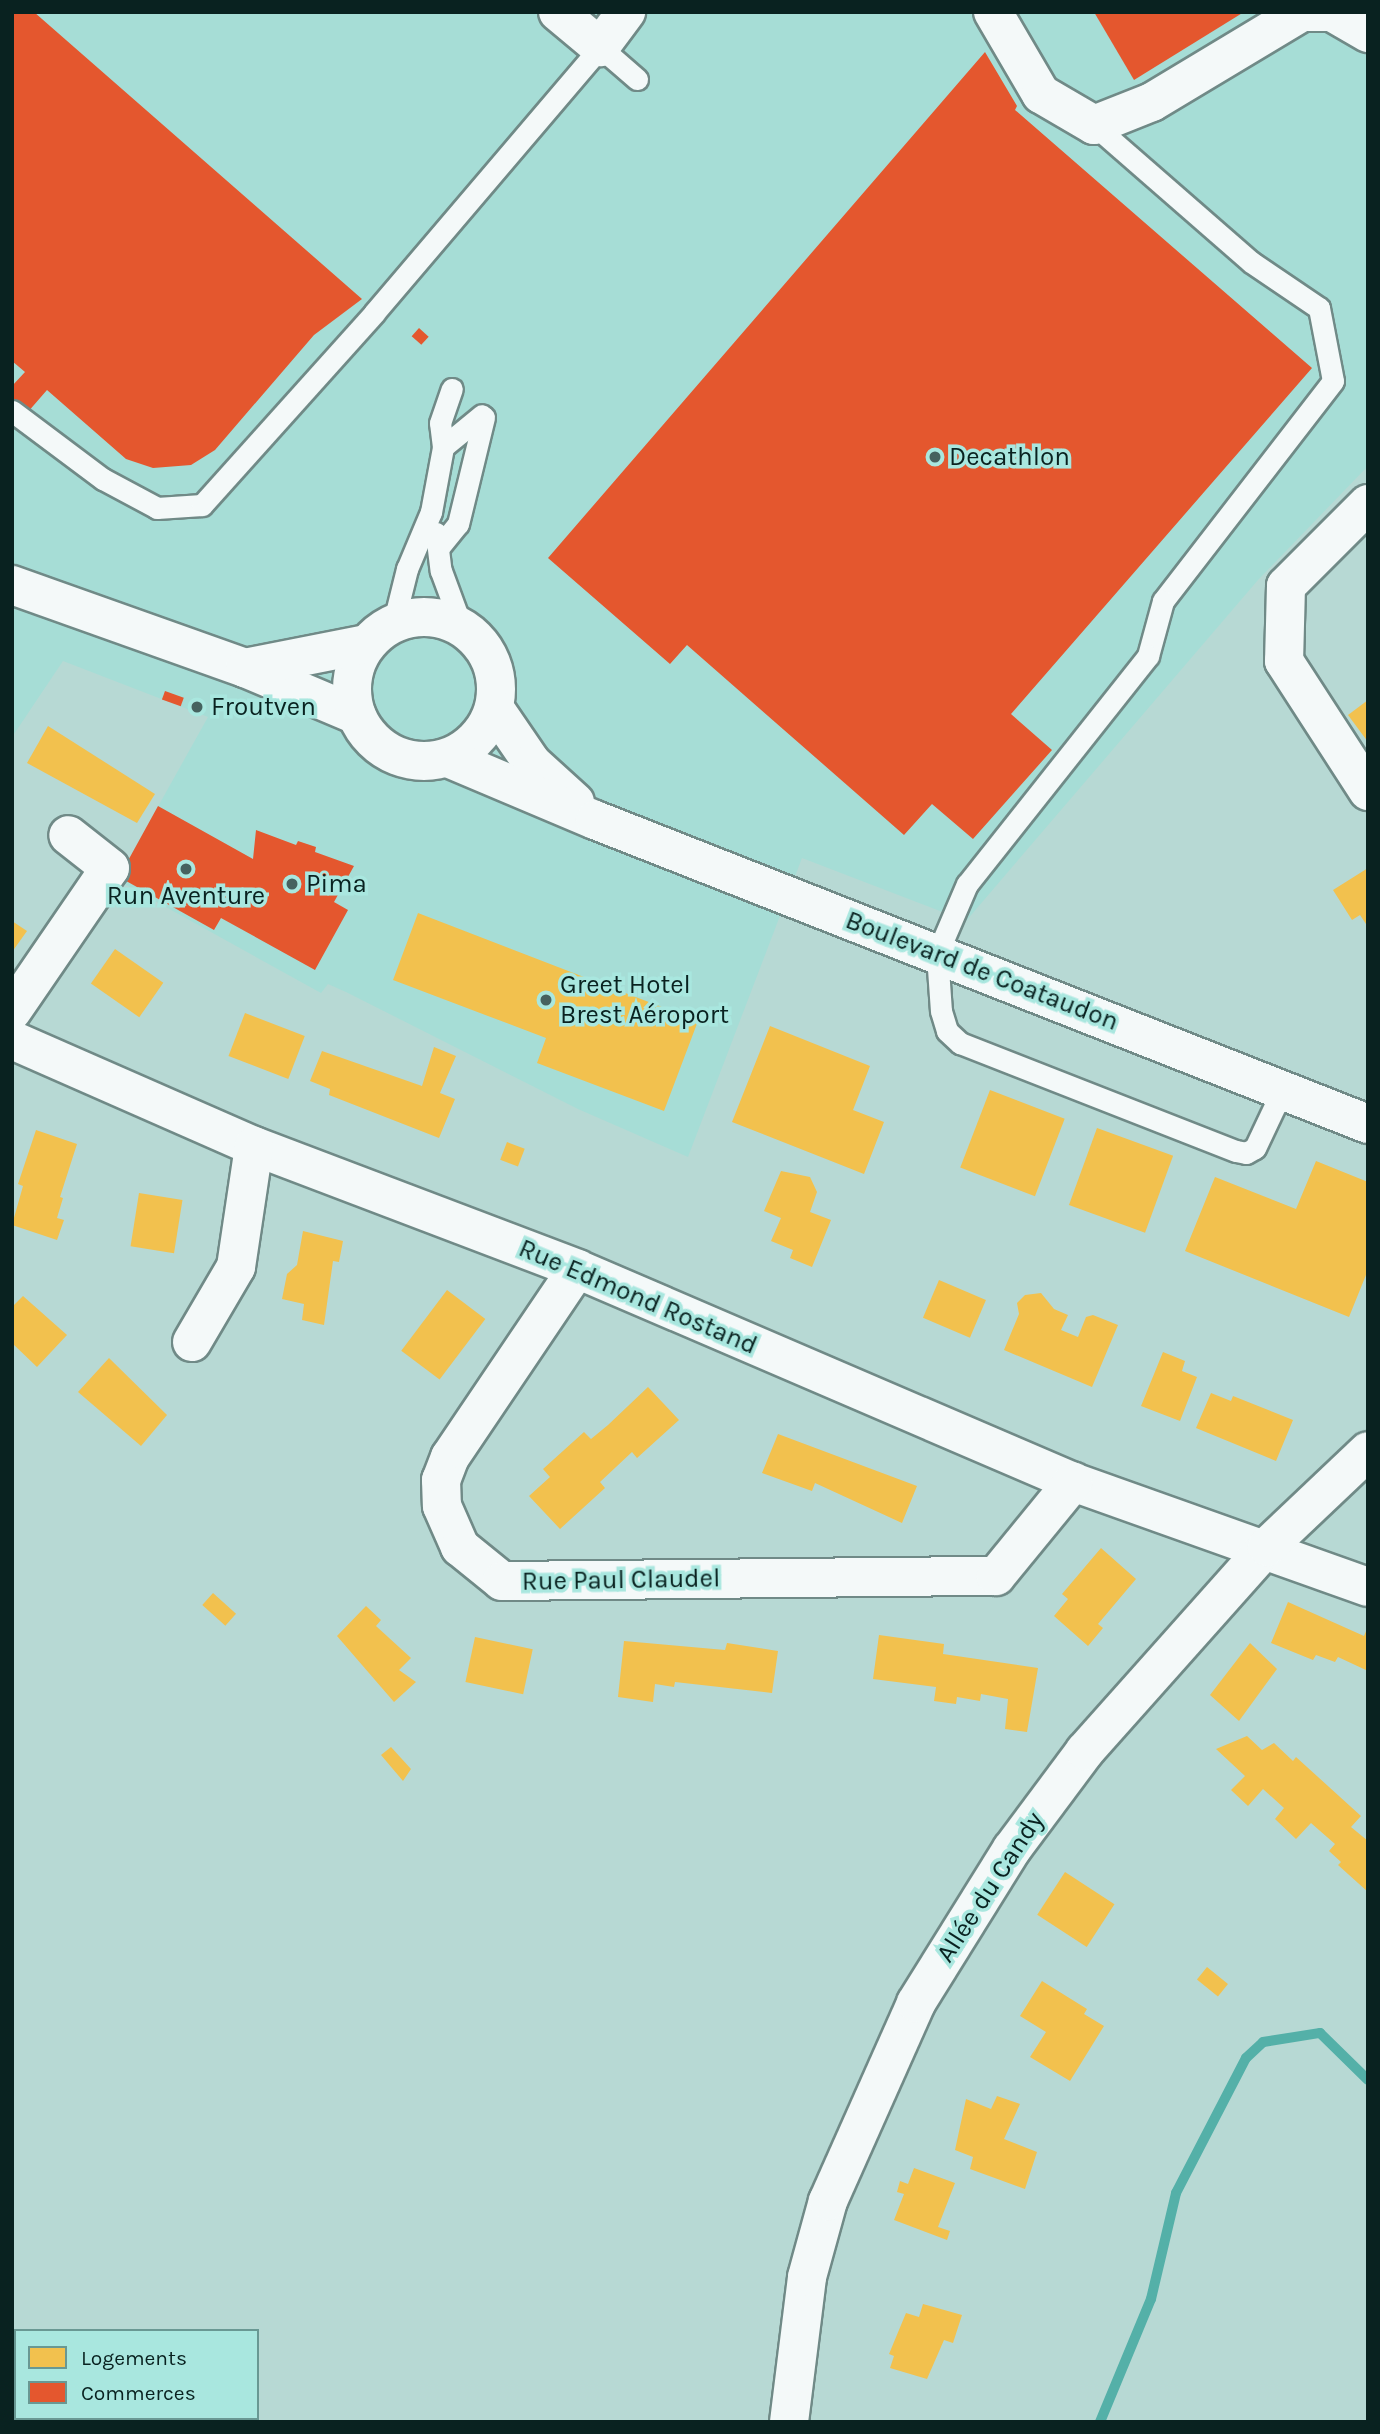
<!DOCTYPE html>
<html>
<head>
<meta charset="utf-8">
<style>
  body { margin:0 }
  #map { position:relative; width:1380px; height:2434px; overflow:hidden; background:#b7d9d4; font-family:Karla,sans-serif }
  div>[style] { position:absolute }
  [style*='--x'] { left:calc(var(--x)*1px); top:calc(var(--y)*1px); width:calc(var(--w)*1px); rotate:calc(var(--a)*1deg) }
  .built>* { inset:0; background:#a6ddd6 }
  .homes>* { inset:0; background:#f2c14e; transform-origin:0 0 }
  .shops>* { inset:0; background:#e4572e; transform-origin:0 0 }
  .stream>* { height:10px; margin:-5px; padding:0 5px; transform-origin:5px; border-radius:5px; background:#54b0a8 }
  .roads { filter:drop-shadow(2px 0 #708a87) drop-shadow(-2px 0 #708a87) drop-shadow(0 2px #708a87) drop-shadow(0 -2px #708a87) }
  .service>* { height:21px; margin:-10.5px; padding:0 10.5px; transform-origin:10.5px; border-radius:10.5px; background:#f4f9f9 }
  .minor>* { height:38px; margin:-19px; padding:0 19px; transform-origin:19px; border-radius:19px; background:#f4f9f9 }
  .secondary>* { height:38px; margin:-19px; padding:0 19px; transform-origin:19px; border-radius:19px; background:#f4f9f9 }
  .secondary>.ring { margin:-19px; padding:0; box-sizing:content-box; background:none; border:38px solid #f4f9f9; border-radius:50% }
  .dots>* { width:19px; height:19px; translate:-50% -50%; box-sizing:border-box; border:4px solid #a9e7df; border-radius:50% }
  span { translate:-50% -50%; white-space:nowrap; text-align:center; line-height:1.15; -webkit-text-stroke:7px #a9e7df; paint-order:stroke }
  .poi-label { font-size:26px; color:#092220 }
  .left { translate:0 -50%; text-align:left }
  .street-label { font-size:26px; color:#092220 }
  .frame { position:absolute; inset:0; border:14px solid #092220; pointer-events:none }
  .legend { position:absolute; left:14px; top:2329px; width:245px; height:91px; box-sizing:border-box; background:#a9e7df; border:2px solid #699893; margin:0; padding:9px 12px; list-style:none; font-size:21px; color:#092220 }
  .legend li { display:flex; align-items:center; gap:14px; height:35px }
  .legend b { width:35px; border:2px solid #699893 }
</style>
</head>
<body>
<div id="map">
  <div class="built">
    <i style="clip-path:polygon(12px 12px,1368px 12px,1368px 466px,1258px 580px,966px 921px,802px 858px,688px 1157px,578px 1109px,346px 992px,328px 984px,321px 993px,117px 880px,208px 717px,63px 661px,12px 737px)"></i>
  </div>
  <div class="homes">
    <i style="clip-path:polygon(1368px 700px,1368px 742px,1348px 715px)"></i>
    <i style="clip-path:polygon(48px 726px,155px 794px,137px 823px,27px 763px)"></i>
    <i style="clip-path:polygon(1368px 868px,1368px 927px,1360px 915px,1352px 920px,1333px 890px)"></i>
    <i style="clip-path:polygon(418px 913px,698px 1021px,664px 1111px,537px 1063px,546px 1038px,393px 980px)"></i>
    <i style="clip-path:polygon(12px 921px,27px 931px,12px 952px)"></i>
    <i style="left:115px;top:949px;width:59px;height:42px;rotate:35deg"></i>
    <i style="left:245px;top:1013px;width:64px;height:46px;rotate:21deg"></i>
    <i style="clip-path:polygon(770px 1026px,870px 1066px,853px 1110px,884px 1122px,864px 1174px,732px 1122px)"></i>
    <i style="clip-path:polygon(434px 1047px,456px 1056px,440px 1093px,455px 1099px,439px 1138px,329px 1095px,330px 1089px,310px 1081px,322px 1051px,422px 1086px)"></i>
    <i style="left:990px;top:1090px;width:80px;height:83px;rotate:21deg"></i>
    <i style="left:1097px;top:1128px;width:81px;height:82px;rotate:20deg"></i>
    <i style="clip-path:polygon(36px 1130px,77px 1144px,60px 1197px,63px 1198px,57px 1218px,64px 1220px,57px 1240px,12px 1225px,23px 1186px,18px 1184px)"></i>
    <i style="left:507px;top:1142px;width:19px;height:19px;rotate:21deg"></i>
    <i style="clip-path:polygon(1316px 1161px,1368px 1182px,1368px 1270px,1349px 1317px,1185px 1251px,1215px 1177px,1296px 1209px)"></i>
    <i style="clip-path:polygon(781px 1171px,810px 1177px,817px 1192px,810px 1212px,831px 1220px,812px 1267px,790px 1258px,793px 1250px,771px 1241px,781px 1218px,764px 1211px)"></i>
    <i style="left:139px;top:1193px;width:44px;height:54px;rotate:9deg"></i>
    <i style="clip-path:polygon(303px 1231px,343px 1241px,339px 1262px,333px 1261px,324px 1325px,302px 1320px,304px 1304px,282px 1299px,287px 1274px,297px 1265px)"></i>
    <i style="left:939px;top:1280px;width:51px;height:41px;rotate:23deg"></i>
    <i style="left:447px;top:1290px;width:48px;height:76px;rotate:37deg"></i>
    <i style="clip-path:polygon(1041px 1293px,1054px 1309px,1068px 1315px,1061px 1330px,1078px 1337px,1086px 1317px,1093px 1315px,1118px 1325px,1092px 1387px,1004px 1350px,1019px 1314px,1017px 1303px,1025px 1295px)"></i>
    <i style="clip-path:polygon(23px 1296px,67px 1335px,37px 1367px,12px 1343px,12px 1307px)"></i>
    <i style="clip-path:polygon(1163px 1352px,1185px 1361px,1182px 1371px,1197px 1377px,1180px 1421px,1141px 1406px)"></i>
    <i style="clip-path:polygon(109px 1358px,167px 1415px,141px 1446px,78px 1392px)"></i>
    <i style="clip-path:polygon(648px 1387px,679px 1420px,637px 1458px,632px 1452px,600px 1482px,605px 1488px,560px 1529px,529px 1496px,550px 1477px,543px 1469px,584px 1432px,591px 1439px,608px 1425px)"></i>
    <i style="clip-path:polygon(1211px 1393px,1231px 1401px,1233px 1396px,1293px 1420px,1276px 1461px,1196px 1428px)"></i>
    <i style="clip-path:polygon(778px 1434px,917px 1486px,902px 1523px,815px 1483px,812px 1491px,762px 1473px)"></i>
    <i style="clip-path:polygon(1101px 1548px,1136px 1579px,1098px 1624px,1103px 1628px,1088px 1646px,1054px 1616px,1068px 1599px,1062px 1594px)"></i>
    <i style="left:213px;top:1593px;width:31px;height:16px;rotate:42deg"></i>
    <i style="clip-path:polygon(1288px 1602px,1364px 1636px,1368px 1626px,1368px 1671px,1338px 1657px,1335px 1662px,1316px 1655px,1313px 1660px,1271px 1643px)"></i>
    <i style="clip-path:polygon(366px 1606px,381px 1620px,376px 1626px,411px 1658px,399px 1670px,416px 1682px,394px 1702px,337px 1636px)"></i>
    <i style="clip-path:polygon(879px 1635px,944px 1644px,943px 1654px,1038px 1668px,1027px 1732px,1005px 1729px,1008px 1699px,981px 1694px,980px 1701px,957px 1697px,956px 1704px,934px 1701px,936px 1687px,873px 1679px)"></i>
    <i style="left:475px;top:1637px;width:59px;height:46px;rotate:12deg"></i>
    <i style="clip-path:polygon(624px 1641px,725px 1650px,727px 1643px,778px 1651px,772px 1693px,675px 1682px,674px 1687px,655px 1684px,653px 1702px,618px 1697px)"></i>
    <i style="clip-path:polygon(1250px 1643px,1277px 1669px,1239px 1721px,1210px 1695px)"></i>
    <i style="clip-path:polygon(1247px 1736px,1262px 1750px,1274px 1743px,1293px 1761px,1296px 1757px,1361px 1816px,1351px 1827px,1368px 1841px,1368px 1892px,1338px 1865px,1341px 1862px,1329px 1851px,1335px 1844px,1311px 1823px,1296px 1839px,1275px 1819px,1284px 1808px,1263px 1789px,1248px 1806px,1231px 1790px,1245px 1776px,1216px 1749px)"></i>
    <i style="clip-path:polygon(391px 1747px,411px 1769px,403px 1781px,381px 1755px)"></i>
    <i style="left:1065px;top:1872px;width:59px;height:51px;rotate:33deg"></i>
    <i style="left:1207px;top:1967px;width:27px;height:16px;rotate:39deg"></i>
    <i style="clip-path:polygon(1042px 1981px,1087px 2009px,1084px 2014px,1104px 2026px,1070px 2081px,1030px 2057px,1046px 2032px,1020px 2016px)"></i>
    <i style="clip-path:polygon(997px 2096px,1020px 2104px,1004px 2139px,1037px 2152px,1025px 2189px,970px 2169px,973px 2157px,955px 2150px,966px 2099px,991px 2109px)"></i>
    <i style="clip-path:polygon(914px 2168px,955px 2183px,938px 2227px,950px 2231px,947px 2240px,894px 2220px,904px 2194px,897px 2192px,900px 2181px,908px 2184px)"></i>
    <i style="clip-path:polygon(923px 2304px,962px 2315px,953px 2343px,944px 2340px,927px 2379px,890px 2368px,894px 2356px,889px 2354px,906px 2313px,919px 2317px)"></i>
  </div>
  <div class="shops">
    <i style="clip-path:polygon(12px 12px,34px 12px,362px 299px,314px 335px,215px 450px,191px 465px,153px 468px,126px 459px,47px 390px,27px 413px,12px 400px,12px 386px,25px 372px,12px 361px)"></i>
    <i style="clip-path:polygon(1094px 12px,1244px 12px,1134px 80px)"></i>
    <i style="clip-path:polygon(985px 52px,1017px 106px,1015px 110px,1312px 368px,1011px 714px,1052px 750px,973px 839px,932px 804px,904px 835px,687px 645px,670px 664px,548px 558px)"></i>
    <i style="left:419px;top:328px;width:13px;height:11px;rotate:42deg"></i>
    <i style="left:165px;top:691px;width:20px;height:9px;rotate:20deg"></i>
    <i style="clip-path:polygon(158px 806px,253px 859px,256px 830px,296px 845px,298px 841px,316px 847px,315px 852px,354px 866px,334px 902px,348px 910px,315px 970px,221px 918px,214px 930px,119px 877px)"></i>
  </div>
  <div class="stream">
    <i style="--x:1100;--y:2422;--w:133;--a:-67.5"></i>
    <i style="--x:1151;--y:2299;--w:109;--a:-76.7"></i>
    <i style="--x:1176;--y:2193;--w:152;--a:-62.6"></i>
    <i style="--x:1246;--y:2058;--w:23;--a:-43"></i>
    <i style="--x:1263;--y:2042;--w:58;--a:-9"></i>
    <i style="--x:1320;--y:2033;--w:67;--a:44.4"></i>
  </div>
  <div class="roads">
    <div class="service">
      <i style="--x:1094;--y:125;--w:208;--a:41.1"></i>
      <i style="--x:1251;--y:262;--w:82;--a:34.1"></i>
      <i style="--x:1319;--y:308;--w:74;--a:79.1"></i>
      <i style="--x:1333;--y:381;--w:278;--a:127.7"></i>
      <i style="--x:1163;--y:601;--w:57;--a:105.3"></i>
      <i style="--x:1148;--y:656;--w:291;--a:128.4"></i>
      <i style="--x:967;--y:884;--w:76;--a:113.2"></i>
      <i style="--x:937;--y:954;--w:57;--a:86"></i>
      <i style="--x:941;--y:1011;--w:21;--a:73"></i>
      <i style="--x:947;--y:1031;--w:18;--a:43"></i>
      <i style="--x:960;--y:1043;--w:296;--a:21.4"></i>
      <i style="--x:1236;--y:1151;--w:10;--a:11"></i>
      <i style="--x:1246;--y:1153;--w:10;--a:-29"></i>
      <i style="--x:1255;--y:1148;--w:63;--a:-64.7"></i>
      <i style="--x:12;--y:411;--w:114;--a:36.8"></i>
      <i style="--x:103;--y:479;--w:61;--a:28.2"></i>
      <i style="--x:157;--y:508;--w:45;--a:-3.8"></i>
      <i style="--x:202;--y:505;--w:258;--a:-48.1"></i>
      <i style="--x:374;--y:313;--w:349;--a:-49.6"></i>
      <i style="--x:600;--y:47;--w:49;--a:40.9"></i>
      <i style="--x:443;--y:447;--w:50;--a:-39.4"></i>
      <i style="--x:436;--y:533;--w:38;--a:83"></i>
      <i style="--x:441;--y:571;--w:58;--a:69.7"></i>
      <i style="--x:440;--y:546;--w:28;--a:-51"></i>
      <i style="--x:458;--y:524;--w:110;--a:-76.3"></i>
      <i style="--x:394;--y:621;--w:54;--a:-76"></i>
      <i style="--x:407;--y:569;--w:62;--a:-67.2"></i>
      <i style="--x:431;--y:512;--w:66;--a:-79.5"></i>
      <i style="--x:443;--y:447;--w:24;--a:-97"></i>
      <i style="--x:440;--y:423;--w:36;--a:-71"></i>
    </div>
    <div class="minor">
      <i style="--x:558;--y:12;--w:55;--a:39.8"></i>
      <i style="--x:600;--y:47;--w:44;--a:-53.4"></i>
      <i style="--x:993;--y:12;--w:95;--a:59.7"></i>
      <i style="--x:1041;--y:94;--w:61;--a:30.3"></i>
      <i style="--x:1094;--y:125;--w:62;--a:-21.6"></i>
      <i style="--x:1152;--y:102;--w:175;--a:-31"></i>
      <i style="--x:1302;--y:12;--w:30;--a:0"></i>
      <i style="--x:1332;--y:12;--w:42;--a:30.3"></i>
      <i style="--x:1368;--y:504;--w:116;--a:135"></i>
      <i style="--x:1286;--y:586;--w:75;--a:91.5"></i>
      <i style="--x:1284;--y:661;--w:155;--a:57.1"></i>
      <i style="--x:12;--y:1011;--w:173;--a:-55.6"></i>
      <i style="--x:110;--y:868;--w:53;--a:-141.8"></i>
      <i style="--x:12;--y:1040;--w:264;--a:23.7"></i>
      <i style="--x:254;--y:1146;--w:346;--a:20.8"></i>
      <i style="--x:577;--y:1269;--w:540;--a:23.24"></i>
      <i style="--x:1073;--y:1482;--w:313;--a:19.6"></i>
      <i style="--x:577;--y:1269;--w:227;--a:124"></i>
      <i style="--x:450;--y:1457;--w:25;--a:111"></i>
      <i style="--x:441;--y:1480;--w:26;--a:88"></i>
      <i style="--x:442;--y:1506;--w:45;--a:66.3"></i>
      <i style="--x:460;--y:1547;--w:54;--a:39"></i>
      <i style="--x:502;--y:1581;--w:494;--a:-0.6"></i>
      <i style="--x:996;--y:1576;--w:122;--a:-50.7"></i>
      <i style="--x:192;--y:1342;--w:87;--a:-59.6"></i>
      <i style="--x:236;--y:1267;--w:122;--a:-81.5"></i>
      <i style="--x:789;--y:2422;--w:146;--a:-82.9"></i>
      <i style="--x:807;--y:2277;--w:79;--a:-74.6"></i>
      <i style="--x:828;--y:2201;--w:217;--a:-66"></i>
      <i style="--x:916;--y:2003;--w:181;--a:-58.1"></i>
      <i style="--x:1012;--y:1849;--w:122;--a:-53.3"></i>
      <i style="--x:1085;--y:1751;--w:273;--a:-48.3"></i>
      <i style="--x:1267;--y:1547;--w:139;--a:-43.5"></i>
    </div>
    <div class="secondary">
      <i style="--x:12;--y:585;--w:247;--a:19.6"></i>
      <i style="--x:245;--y:668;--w:121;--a:22.9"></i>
      <i class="ring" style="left:352px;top:617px;width:106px;height:106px"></i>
      <i style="--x:245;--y:668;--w:123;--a:-11.2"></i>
      <i style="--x:495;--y:709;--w:65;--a:55.6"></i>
      <i style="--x:532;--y:763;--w:58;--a:42.2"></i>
      <i style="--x:448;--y:758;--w:160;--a:22.9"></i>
      <i style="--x:595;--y:820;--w:831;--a:21.47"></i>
    </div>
  </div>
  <div class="dots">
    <i style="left:935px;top:457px;background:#46625f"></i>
    <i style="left:197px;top:707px;background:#46625f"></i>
    <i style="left:186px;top:869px;background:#46625f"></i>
    <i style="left:292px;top:884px;background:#46625f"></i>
    <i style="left:546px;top:1000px;background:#46625f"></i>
  </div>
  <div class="poi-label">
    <span class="left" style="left:949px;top:457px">Decathlon</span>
    <span class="left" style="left:211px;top:707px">Froutven</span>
    <span class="left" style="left:306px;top:884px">Pima</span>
    <span style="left:186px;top:896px">Run Aventure</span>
    <span class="left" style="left:560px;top:1000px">Greet Hotel<br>Brest Aéroport</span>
  </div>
  <div class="street-label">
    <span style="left:982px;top:971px;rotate:21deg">Boulevard de Coataudon</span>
    <span style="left:638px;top:1297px;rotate:23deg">Rue Edmond Rostand</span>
    <span style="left:621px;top:1580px;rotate:-1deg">Rue Paul Claudel</span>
    <span style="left:990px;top:1887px;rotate:-57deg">Allée du Candy</span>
  </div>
  <div class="frame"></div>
  <ul class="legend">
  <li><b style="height:19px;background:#f2c14e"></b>Logements</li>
  <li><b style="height:19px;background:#e4572e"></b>Commerces</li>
  </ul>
</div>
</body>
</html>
